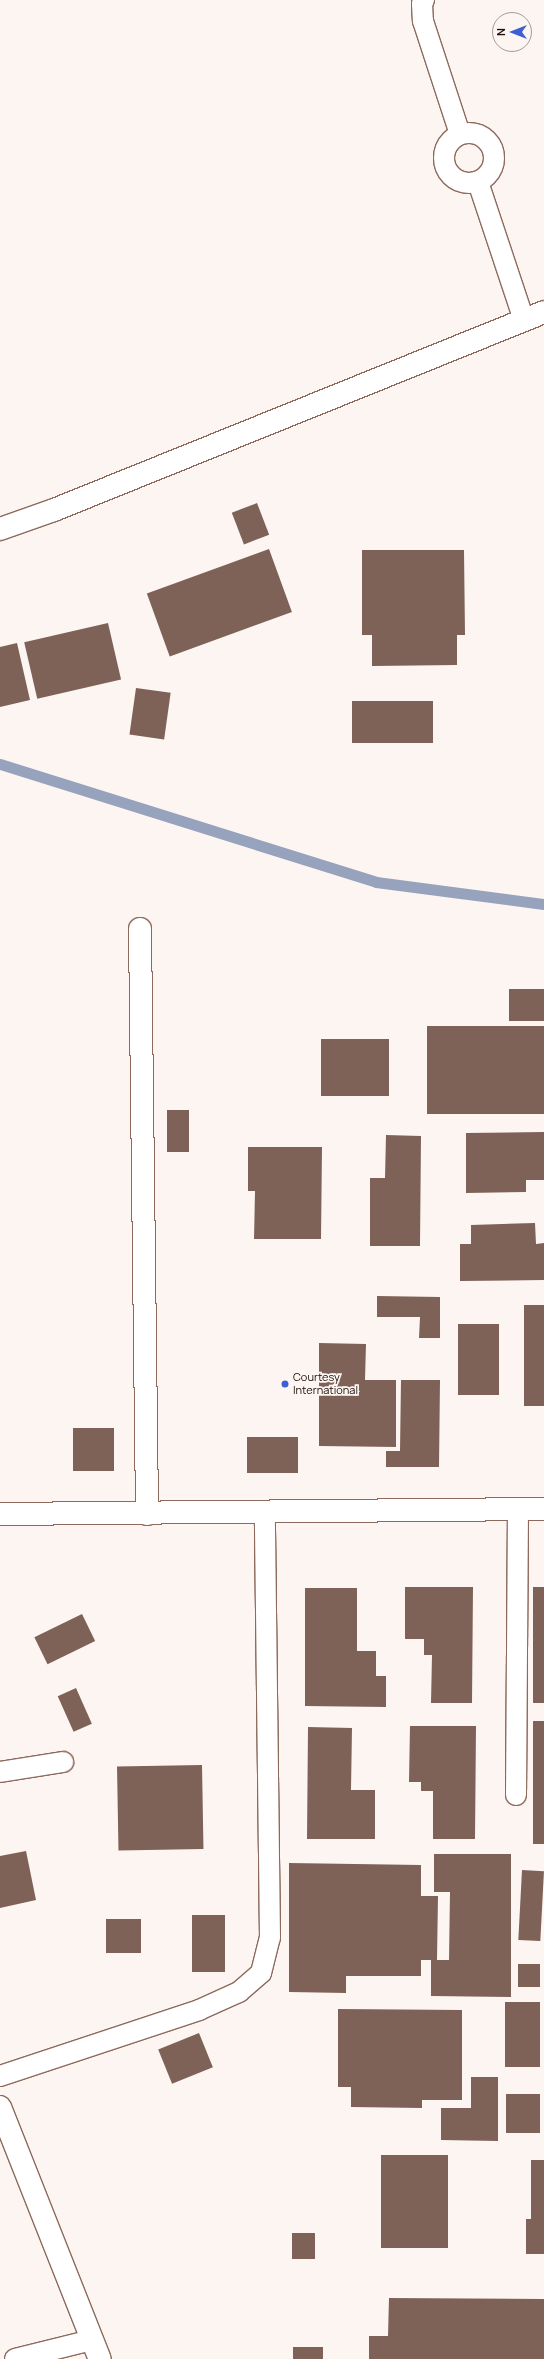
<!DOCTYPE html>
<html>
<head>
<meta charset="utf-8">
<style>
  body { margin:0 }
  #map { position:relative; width:544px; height:2359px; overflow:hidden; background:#fdf5f2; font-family:Manrope,sans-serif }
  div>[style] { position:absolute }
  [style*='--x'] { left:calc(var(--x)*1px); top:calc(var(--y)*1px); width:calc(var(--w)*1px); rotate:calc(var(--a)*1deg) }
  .stream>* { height:11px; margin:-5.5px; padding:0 5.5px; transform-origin:5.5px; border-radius:5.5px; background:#97a2bd }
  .building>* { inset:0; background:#7e6157; transform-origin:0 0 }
  .roads { filter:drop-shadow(1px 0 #8d6a5d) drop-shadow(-1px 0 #8d6a5d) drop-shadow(0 1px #8d6a5d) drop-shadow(0 -1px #8d6a5d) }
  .service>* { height:20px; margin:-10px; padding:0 10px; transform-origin:10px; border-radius:10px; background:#fff }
  .service>.ring { margin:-10px; padding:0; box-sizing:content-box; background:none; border:20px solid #fff; border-radius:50% }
  .minor>* { height:22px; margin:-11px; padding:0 11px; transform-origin:11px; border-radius:11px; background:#fff }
  .tertiary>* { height:22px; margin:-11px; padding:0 11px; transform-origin:11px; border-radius:11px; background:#fff }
  .dots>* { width:11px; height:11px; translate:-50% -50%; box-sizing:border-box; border:2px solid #fdf5f2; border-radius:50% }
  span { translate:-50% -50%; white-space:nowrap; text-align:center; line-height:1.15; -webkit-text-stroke:3.5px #fdf5f2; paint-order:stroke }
  .poi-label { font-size:11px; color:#1b0e09 }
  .left { translate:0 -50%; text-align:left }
  .north { position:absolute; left:492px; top:12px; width:40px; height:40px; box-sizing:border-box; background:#fdf5f2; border:1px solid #a39995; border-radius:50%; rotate:270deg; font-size:11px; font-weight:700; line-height:16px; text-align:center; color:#1b0e09 }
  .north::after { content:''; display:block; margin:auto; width:14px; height:18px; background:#3e5fd1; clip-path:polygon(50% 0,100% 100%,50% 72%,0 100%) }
</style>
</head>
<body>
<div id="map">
  <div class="stream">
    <i style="--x:0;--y:764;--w:394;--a:17.4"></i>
    <i style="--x:376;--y:882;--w:169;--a:7.5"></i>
  </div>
  <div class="building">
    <i style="left:257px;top:503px;width:34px;height:27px;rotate:69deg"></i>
    <i style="left:269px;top:549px;width:67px;height:130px;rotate:70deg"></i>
    <i style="clip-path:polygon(362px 550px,464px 550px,465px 635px,457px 635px,457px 665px,372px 666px,372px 635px,362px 635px)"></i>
    <i style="left:108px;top:623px;width:58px;height:86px;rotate:77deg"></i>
    <i style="clip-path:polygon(17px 643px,30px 700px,0 707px,0 647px)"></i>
    <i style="left:136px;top:688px;width:35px;height:47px;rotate:8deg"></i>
    <i style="left:433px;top:701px;width:42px;height:81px;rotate:90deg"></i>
    <i style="left:509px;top:989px;width:35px;height:32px"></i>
    <i style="left:544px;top:1026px;width:88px;height:117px;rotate:90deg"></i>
    <i style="left:321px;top:1039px;width:68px;height:57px"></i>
    <i style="left:167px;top:1110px;width:22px;height:42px"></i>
    <i style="clip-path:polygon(544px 1132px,544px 1180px,526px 1180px,526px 1192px,466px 1193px,466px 1133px)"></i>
    <i style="clip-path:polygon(386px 1135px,421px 1136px,420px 1246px,370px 1246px,370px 1178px,385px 1178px)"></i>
    <i style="clip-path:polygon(248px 1147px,322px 1147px,321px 1239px,254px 1239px,255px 1191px,248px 1191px)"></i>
    <i style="clip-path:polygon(535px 1223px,536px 1244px,544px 1243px,544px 1280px,460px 1281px,460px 1244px,471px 1244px,471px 1225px)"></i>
    <i style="clip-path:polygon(377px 1296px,440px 1297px,440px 1338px,419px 1338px,420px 1317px,377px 1317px)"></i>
    <i style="left:524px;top:1305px;width:20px;height:101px"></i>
    <i style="left:458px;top:1324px;width:41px;height:71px"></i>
    <i style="clip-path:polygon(319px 1343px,366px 1344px,365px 1380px,396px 1380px,396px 1447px,319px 1446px)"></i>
    <i style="clip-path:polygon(401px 1380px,440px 1380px,439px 1467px,386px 1467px,386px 1451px,400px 1451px)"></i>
    <i style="left:73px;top:1428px;width:41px;height:43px"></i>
    <i style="left:247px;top:1437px;width:51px;height:36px"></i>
    <i style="clip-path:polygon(405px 1587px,473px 1587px,472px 1703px,431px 1703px,432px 1655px,424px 1655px,424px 1639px,405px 1639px)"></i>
    <i style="left:533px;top:1587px;width:11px;height:116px"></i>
    <i style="clip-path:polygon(305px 1588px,357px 1588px,357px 1651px,376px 1651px,376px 1676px,386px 1676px,386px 1707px,305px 1706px)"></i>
    <i style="left:82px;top:1614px;width:30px;height:53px;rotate:64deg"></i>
    <i style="left:76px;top:1688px;width:39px;height:20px;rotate:66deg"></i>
    <i style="left:533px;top:1721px;width:11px;height:123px"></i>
    <i style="clip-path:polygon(410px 1726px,476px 1726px,475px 1839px,433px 1839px,433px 1791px,421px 1791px,421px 1782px,409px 1782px)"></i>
    <i style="clip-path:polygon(308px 1727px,352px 1728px,351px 1790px,375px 1790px,375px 1839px,307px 1839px)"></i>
    <i style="left:202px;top:1765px;width:84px;height:85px;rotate:89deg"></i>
    <i style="clip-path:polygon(26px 1851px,36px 1900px,0 1908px,0 1856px)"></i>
    <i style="clip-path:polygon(434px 1854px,511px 1854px,511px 1997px,431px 1996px,431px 1960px,449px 1960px,450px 1892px,434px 1892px)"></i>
    <i style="clip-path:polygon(289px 1863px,421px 1865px,421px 1896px,438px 1896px,437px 1960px,421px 1960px,421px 1976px,346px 1976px,346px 1993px,289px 1992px)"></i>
    <i style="left:522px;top:1870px;width:22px;height:70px;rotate:3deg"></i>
    <i style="left:192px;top:1915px;width:33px;height:57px"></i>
    <i style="left:141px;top:1919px;width:34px;height:35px;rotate:90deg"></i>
    <i style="left:518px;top:1964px;width:22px;height:23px"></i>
    <i style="left:505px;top:2002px;width:35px;height:65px"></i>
    <i style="clip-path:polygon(338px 2009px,462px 2010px,462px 2100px,422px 2100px,422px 2108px,351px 2107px,351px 2087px,338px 2087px)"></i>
    <i style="left:199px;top:2033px;width:37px;height:44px;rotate:68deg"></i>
    <i style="clip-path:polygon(471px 2077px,498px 2077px,498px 2141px,441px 2140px,441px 2108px,471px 2108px)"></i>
    <i style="left:506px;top:2094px;width:34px;height:39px"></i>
    <i style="left:381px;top:2155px;width:67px;height:93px"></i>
    <i style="clip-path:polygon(531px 2160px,544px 2160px,544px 2254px,526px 2254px,526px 2219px,531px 2219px)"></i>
    <i style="left:292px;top:2233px;width:23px;height:26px"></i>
    <i style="clip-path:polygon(389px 2298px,544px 2299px,544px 2359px,369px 2359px,369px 2336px,388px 2336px)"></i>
    <i style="left:293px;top:2347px;width:30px;height:12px"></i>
  </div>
  <div class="roads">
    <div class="service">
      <i style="--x:424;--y:0;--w:4;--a:117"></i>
      <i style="--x:422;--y:4;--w:17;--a:87"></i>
      <i style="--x:423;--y:21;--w:119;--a:71.9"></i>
      <i class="ring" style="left:444px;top:133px;width:30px;height:30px"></i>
      <i style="--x:478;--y:182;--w:145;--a:71.6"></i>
      <i style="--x:0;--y:1772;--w:64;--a:-9"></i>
      <i style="--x:516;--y:1795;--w:285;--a:-89.6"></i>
      <i style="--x:0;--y:2076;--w:210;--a:-18.3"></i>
      <i style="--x:199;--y:2010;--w:44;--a:-24.2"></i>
      <i style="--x:239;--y:1992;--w:29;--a:-41"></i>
      <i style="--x:261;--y:1973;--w:36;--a:-76"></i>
      <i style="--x:270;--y:1938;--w:425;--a:-90.7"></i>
      <i style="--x:15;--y:2359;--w:79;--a:-13.9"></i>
    </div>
    <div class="minor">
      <i style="--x:0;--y:529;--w:57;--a:-19.4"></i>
      <i style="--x:54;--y:510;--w:528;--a:-22"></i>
      <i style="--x:140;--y:929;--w:585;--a:89.31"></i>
      <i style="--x:0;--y:1514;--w:544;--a:-0.53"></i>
    </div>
    <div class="tertiary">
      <i style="--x:0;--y:2107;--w:271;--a:68.4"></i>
    </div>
  </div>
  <div class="dots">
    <i style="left:285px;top:1384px;background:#3e5fd1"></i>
  </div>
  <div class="poi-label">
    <span class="left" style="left:293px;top:1384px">Courtesy<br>International</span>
  </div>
  <div class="north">N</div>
</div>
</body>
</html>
